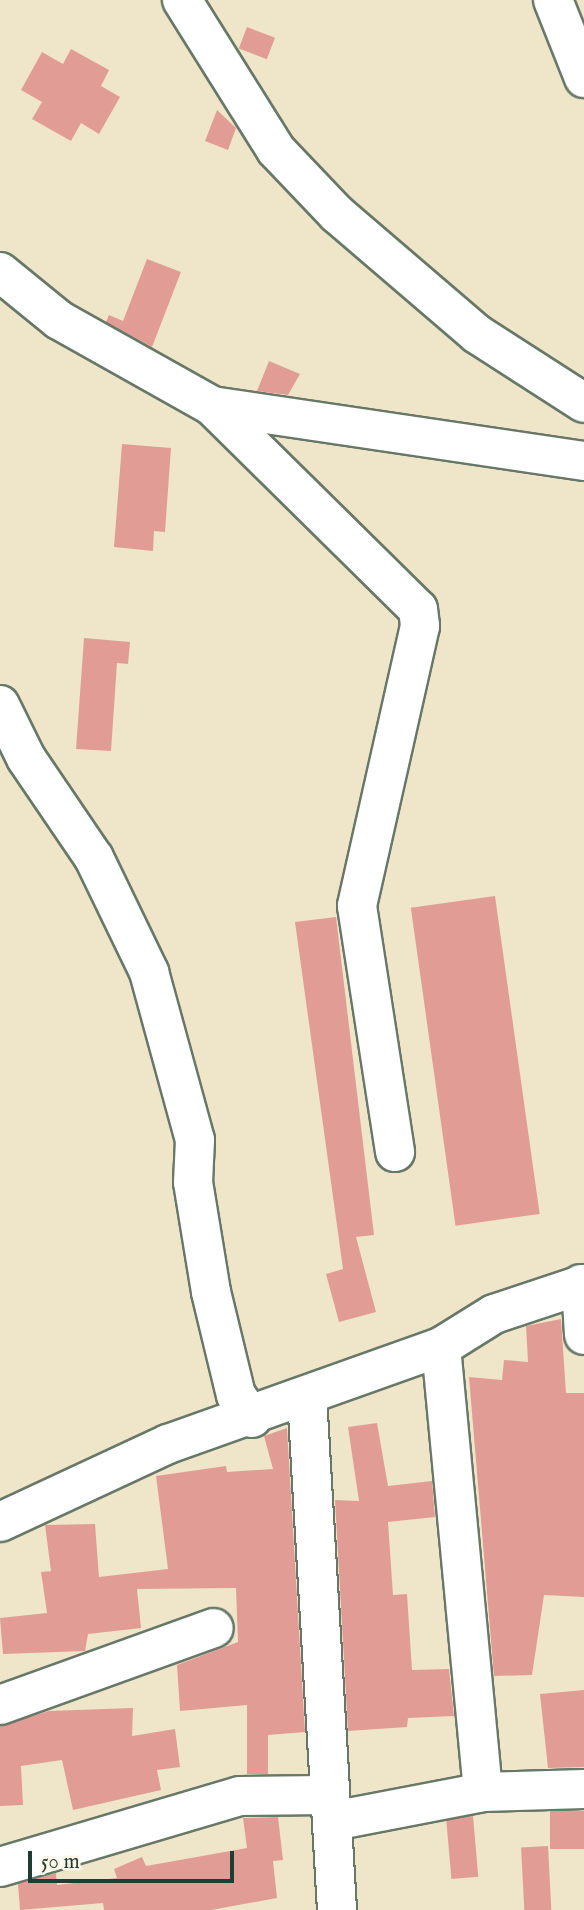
<!DOCTYPE html>
<html>
<head>
<meta charset="utf-8">
<style>
  body { margin:0 }
  #map { position:relative; width:584px; height:1910px; overflow:hidden; background:#efe6c9; font-family:"IM FELL English",serif }
  div>[style] { position:absolute }
  [style*='--x'] { left:calc(var(--x)*1px); top:calc(var(--y)*1px); width:calc(var(--w)*1px); rotate:calc(var(--a)*1deg) }
  .building>* { inset:0; background:#e19d95; transform-origin:0 0 }
  .roads { filter:drop-shadow(2px 0 #687868) drop-shadow(-2px 0 #687868) drop-shadow(0 2px #687868) drop-shadow(0 -2px #687868) }
  .minor>* { height:38px; margin:-19px; padding:0 19px; transform-origin:19px; border-radius:19px; background:#fff }
  span { translate:-50% -50%; white-space:nowrap; text-align:center; line-height:1.15; -webkit-text-stroke:6px #fcf5e5; paint-order:stroke }
  .scale { position:absolute; left:28px; top:1851px; width:206px; height:32px; box-sizing:border-box; border:4px solid #1f3d34; border-top:0; padding-left:9px; font-size:21px; line-height:24px; white-space:nowrap; color:#1f3d34; -webkit-text-stroke:5px #fcf5e5; paint-order:stroke }
</style>
</head>
<body>
<div id="map">
  <div class="building">
    <i style="left:247px;top:27px;width:30px;height:23px;rotate:21deg"></i>
    <i style="clip-path:polygon(71px 49px,109px 70px,101px 86px,120px 97px,99px 134px,81px 123px,71px 141px,32px 119px,42px 102px,21px 90px,42px 52px,63px 64px)"></i>
    <i style="clip-path:polygon(217px 110px,236px 128px,228px 150px,205px 141px)"></i>
    <i style="clip-path:polygon(147px 259px,181px 272px,152px 347px,106px 322px,109px 315px,123px 321px)"></i>
    <i style="clip-path:polygon(269px 361px,300px 374px,288px 395px,257px 391px)"></i>
    <i style="clip-path:polygon(122px 444px,171px 448px,165px 532px,154px 531px,153px 551px,114px 547px)"></i>
    <i style="clip-path:polygon(84px 638px,130px 642px,128px 664px,117px 663px,111px 751px,76px 749px)"></i>
    <i style="left:495px;top:896px;width:321px;height:85px;rotate:82deg"></i>
    <i style="clip-path:polygon(336px 917px,374px 1235px,356px 1237px,376px 1312px,339px 1322px,326px 1274px,343px 1269px,295px 922px)"></i>
    <i style="clip-path:polygon(561px 1319px,566px 1393px,584px 1393px,584px 1597px,544px 1595px,532px 1675px,494px 1676px,469px 1377px,502px 1380px,504px 1360px,528px 1362px,526px 1326px)"></i>
    <i style="clip-path:polygon(377px 1423px,388px 1486px,432px 1481px,435px 1517px,388px 1522px,393px 1595px,407px 1594px,412px 1670px,449px 1669px,454px 1716px,408px 1718px,407px 1727px,348px 1731px,335px 1500px,359px 1501px,348px 1427px)"></i>
    <i style="clip-path:polygon(287px 1428px,305px 1732px,268px 1735px,268px 1774px,247px 1774px,247px 1705px,180px 1711px,177px 1665px,238px 1642px,236px 1588px,137px 1589px,141px 1628px,88px 1634px,85px 1651px,3px 1654px,0 1618px,47px 1613px,41px 1572px,51px 1571px,45px 1525px,95px 1524px,99px 1577px,168px 1569px,156px 1476px,226px 1466px,227px 1472px,273px 1469px,264px 1436px)"></i>
    <i style="clip-path:polygon(584px 1690px,584px 1767px,548px 1768px,540px 1694px)"></i>
    <i style="clip-path:polygon(133px 1708px,132px 1736px,175px 1729px,180px 1767px,157px 1770px,161px 1790px,73px 1810px,62px 1760px,21px 1766px,23px 1805px,0 1806px,0 1726px,49px 1711px)"></i>
    <i style="left:584px;top:1811px;width:38px;height:34px;rotate:90deg"></i>
    <i style="left:473px;top:1816px;width:61px;height:27px;rotate:85deg"></i>
    <i style="clip-path:polygon(278px 1817px,283px 1860px,273px 1861px,277px 1898px,211px 1910px,104px 1910px,103px 1903px,20px 1910px,18px 1884px,56px 1873px,57px 1885px,117px 1878px,114px 1869px,142px 1857px,146px 1866px,247px 1848px,243px 1818px)"></i>
    <i style="left:548px;top:1846px;width:64px;height:27px;rotate:87deg"></i>
  </div>
  <div class="roads">
    <div class="minor">
      <i style="--x:182;--y:0;--w:177;--a:57.9"></i>
      <i style="--x:276;--y:150;--w:88;--a:46.4"></i>
      <i style="--x:337;--y:214;--w:184;--a:40.6"></i>
      <i style="--x:477;--y:334;--w:127;--a:32.8"></i>
      <i style="--x:553;--y:0;--w:84;--a:68.3"></i>
      <i style="--x:0;--y:272;--w:76;--a:39.1"></i>
      <i style="--x:59;--y:320;--w:176;--a:29.3"></i>
      <i style="--x:212;--y:406;--w:376;--a:8.4"></i>
      <i style="--x:212;--y:406;--w:289;--a:44.6"></i>
      <i style="--x:418;--y:609;--w:17;--a:83"></i>
      <i style="--x:420;--y:626;--w:287;--a:102.7"></i>
      <i style="--x:357;--y:906;--w:249;--a:81.2"></i>
      <i style="--x:0;--y:705;--w:59;--a:63.9"></i>
      <i style="--x:26;--y:758;--w:121;--a:55.8"></i>
      <i style="--x:94;--y:858;--w:127;--a:64.2"></i>
      <i style="--x:149;--y:972;--w:174;--a:74.7"></i>
      <i style="--x:195;--y:1140;--w:42;--a:92.7"></i>
      <i style="--x:193;--y:1182;--w:111;--a:80.7"></i>
      <i style="--x:211;--y:1292;--w:106;--a:76.4"></i>
      <i style="--x:236;--y:1395;--w:28;--a:55"></i>
      <i style="--x:581;--y:1284;--w:51;--a:86.6"></i>
      <i style="--x:441;--y:1347;--w:447;--a:84.6"></i>
      <i style="--x:307;--y:1397;--w:514;--a:86.65"></i>
      <i style="--x:0;--y:1522;--w:185;--a:-24.9"></i>
      <i style="--x:168;--y:1444;--w:290;--a:-19.6"></i>
      <i style="--x:441;--y:1347;--w:62;--a:-31.9"></i>
      <i style="--x:494;--y:1314;--w:95;--a:-18.4"></i>
      <i style="--x:0;--y:1705;--w:227;--a:-19.8"></i>
      <i style="--x:333;--y:1821;--w:153;--a:-10.9"></i>
      <i style="--x:483;--y:1792;--w:101;--a:-1.7"></i>
      <i style="--x:0;--y:1867;--w:250;--a:-16.5"></i>
      <i style="--x:240;--y:1796;--w:86;--a:-0.7"></i>
    </div>
  </div>
  <div class="scale">50 m</div>
</div>
</body>
</html>
